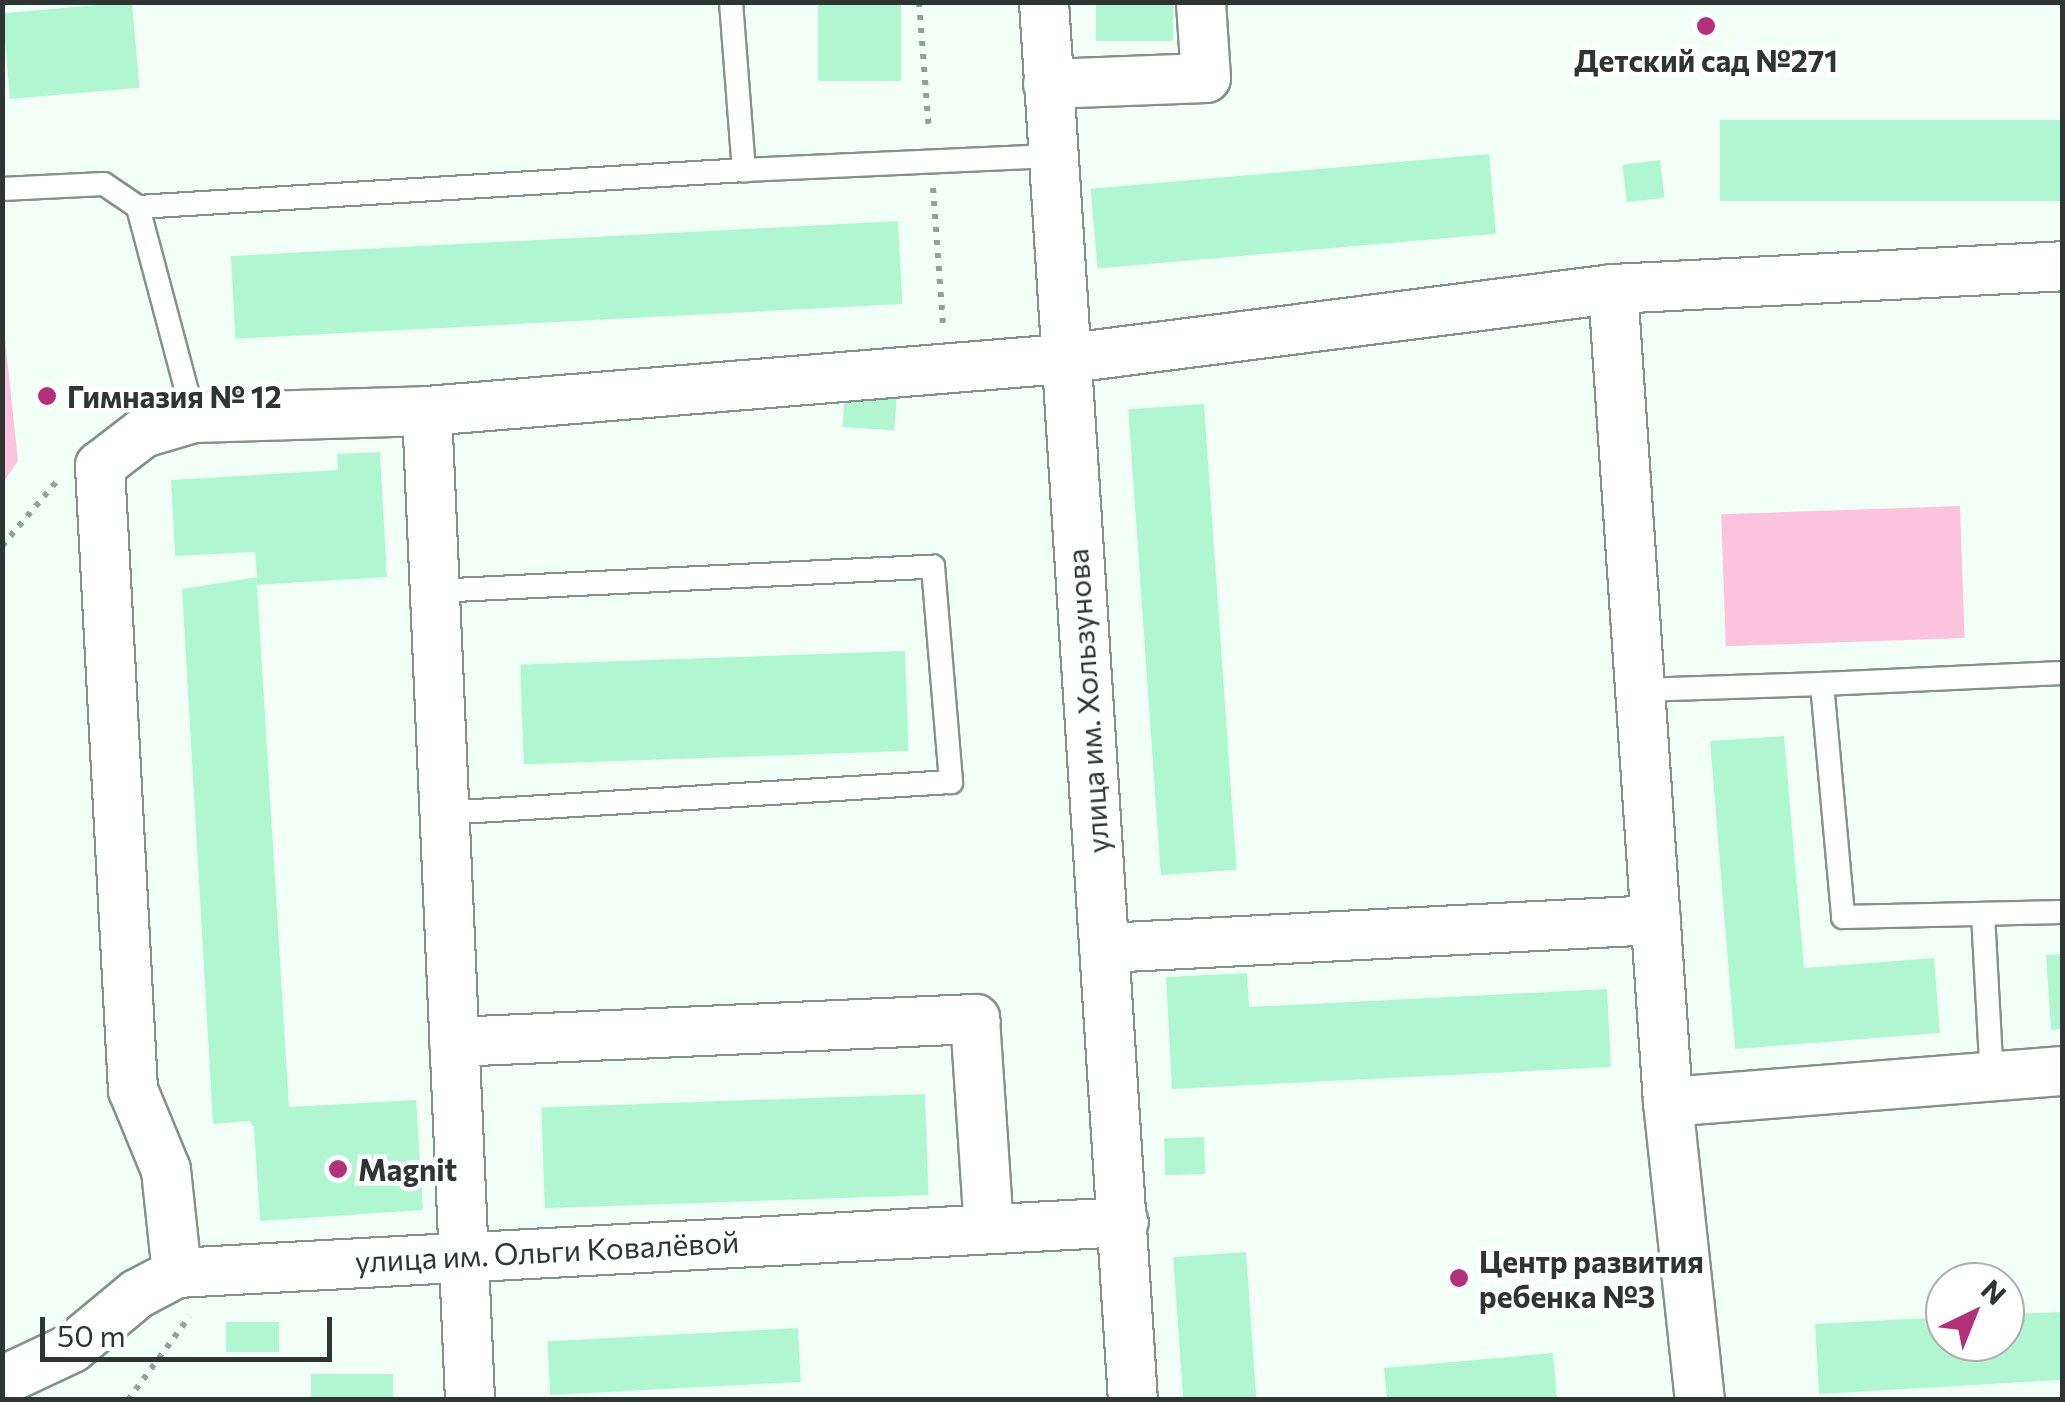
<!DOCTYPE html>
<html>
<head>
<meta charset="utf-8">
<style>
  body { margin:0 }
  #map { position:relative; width:2065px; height:1402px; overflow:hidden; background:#f1fff7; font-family:Commissioner,sans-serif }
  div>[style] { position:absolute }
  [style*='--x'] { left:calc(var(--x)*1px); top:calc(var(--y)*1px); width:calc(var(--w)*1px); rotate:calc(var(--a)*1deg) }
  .green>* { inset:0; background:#fcc3dc; transform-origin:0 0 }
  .building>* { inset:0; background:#b0f7d1; transform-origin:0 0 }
  .path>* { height:6px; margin-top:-3px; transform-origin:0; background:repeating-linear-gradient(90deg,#959f99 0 5px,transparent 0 13px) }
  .roads { filter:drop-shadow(2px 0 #83938a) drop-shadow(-2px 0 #83938a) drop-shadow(0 2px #83938a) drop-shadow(0 -2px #83938a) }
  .service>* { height:22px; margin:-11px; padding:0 11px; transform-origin:11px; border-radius:11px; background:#fff }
  .minor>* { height:48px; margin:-24px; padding:0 24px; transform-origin:24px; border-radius:24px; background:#fff }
  .dots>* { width:28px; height:28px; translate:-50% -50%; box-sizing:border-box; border:5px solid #fff; border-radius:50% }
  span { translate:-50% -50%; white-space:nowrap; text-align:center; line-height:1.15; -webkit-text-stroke:9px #fff; paint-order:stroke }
  .poi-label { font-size:30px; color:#2f3532; font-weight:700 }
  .left { translate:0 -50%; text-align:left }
  .street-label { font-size:30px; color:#2f3532 }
  .frame { position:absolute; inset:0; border:5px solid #2f3532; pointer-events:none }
  .north { position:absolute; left:1925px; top:1262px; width:100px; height:100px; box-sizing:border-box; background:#fff; border:2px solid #acaead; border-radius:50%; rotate:43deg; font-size:28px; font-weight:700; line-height:40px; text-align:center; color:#2f3532 }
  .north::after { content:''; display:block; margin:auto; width:35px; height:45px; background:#b3307a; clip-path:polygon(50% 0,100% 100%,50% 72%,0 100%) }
  .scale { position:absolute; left:40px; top:1317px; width:292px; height:45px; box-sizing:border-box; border:5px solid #2f3532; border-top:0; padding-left:12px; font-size:30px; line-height:35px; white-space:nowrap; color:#2f3532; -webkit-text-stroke:8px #fff; paint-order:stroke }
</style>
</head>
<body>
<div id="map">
  <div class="green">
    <i style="clip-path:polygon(2px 311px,18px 461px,3px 483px,2px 483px)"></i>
    <i style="left:1960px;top:506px;width:132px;height:239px;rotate:88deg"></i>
  </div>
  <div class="building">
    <i style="left:132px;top:2px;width:86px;height:130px;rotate:85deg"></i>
    <i style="left:818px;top:2px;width:83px;height:79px"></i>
    <i style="left:1096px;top:2px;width:77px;height:39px"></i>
    <i style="left:2062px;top:120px;width:81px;height:342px;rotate:90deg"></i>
    <i style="left:1489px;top:154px;width:80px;height:400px;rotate:85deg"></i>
    <i style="left:1660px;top:160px;width:38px;height:38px;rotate:83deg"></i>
    <i style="left:898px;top:221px;width:83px;height:668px;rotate:87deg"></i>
    <i style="left:845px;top:391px;width:52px;height:36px;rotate:4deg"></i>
    <i style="left:1204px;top:404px;width:467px;height:76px;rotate:86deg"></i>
    <i style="clip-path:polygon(380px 452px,387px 577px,257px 585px,289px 1107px,416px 1100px,423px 1210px,260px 1221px,254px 1128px,250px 1121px,213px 1124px,182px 589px,257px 577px,255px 552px,175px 556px,171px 480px,338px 470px,337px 454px)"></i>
    <i style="left:905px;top:651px;width:100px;height:385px;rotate:88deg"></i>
    <i style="clip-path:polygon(1784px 736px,1804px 968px,1934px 958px,1940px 1033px,1735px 1049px,1710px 741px)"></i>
    <i style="clip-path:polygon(2062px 954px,2062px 1029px,2051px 1030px,2046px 955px)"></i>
    <i style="clip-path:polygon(1247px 973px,1249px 1007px,1607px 989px,1611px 1067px,1172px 1089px,1166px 977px)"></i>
    <i style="left:925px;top:1094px;width:101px;height:384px;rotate:88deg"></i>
    <i style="left:1204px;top:1137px;width:37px;height:40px;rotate:88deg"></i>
    <i style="left:1246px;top:1252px;width:148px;height:73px;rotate:86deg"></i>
    <i style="clip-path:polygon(2062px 1312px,2062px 1380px,1819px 1394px,1815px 1324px,1945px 1317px,1945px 1342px,2005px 1342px,2005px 1314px)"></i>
    <i style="left:226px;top:1322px;width:53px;height:30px"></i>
    <i style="left:798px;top:1328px;width:54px;height:251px;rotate:87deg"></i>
    <i style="clip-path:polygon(1553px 1353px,1557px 1400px,1387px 1400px,1384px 1368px)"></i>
    <i style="left:311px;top:1374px;width:82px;height:26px"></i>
  </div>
  <div class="path">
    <i style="--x:919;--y:2;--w:129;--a:85.6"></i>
    <i style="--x:933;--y:188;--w:137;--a:85.8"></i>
    <i style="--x:2;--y:546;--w:84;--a:-49.8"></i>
    <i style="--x:128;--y:1400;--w:104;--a:-53.6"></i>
  </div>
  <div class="roads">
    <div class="service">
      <i style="--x:731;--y:2;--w:169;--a:85.6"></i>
      <i style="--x:744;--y:170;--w:308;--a:-2.6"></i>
      <i style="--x:2;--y:189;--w:102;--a:-2.8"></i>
      <i style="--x:104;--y:184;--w:41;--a:34.1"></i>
      <i style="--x:194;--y:418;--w:218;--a:-104.9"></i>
      <i style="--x:138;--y:207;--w:607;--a:-3.49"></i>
      <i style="--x:434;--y:591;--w:500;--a:-2.8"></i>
      <i style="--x:933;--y:567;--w:216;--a:85.2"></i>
      <i style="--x:951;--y:782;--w:508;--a:176.5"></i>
      <i style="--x:1822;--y:684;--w:240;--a:-2.6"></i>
      <i style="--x:1640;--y:690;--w:182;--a:-1.9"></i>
      <i style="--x:1822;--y:684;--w:234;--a:84.8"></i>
      <i style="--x:1843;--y:917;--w:219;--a:-1.3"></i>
      <i style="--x:1983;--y:914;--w:164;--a:86.9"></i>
    </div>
    <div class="minor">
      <i style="--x:1044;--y:2;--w:1401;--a:86.36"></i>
      <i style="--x:1048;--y:84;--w:158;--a:-2.2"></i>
      <i style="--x:1206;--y:78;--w:76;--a:-93.8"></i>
      <i style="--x:1613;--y:289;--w:815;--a:86.13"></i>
      <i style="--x:1668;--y:1102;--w:300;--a:83.9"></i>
      <i style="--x:427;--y:411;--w:990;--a:87.51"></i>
      <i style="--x:1105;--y:948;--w:552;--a:-2.91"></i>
      <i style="--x:454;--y:1042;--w:522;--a:-2.53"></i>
      <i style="--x:975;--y:1019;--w:210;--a:86.2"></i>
      <i style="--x:1668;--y:1102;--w:395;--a:-4.5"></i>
      <i style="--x:177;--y:1273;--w:104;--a:-96.1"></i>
      <i style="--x:166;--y:1170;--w:87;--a:-112.4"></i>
      <i style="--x:133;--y:1090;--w:625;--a:-93.03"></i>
      <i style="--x:100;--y:466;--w:54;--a:-37.5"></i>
      <i style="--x:143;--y:433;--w:53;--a:-16.4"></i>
      <i style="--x:194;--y:418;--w:233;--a:-1.7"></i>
      <i style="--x:427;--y:411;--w:637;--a:-4.68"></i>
      <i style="--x:1062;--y:359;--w:555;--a:-7.24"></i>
      <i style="--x:1613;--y:289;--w:450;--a:-2.9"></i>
      <i style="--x:2;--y:1381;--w:77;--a:-25.2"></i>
      <i style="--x:72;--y:1348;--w:85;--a:-39.7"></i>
      <i style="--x:137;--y:1294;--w:45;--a:-27.7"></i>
      <i style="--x:177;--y:1273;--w:948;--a:-3.08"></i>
    </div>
  </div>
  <div class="dots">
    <i style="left:1706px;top:26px;background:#b3307a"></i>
    <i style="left:47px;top:396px;background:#b3307a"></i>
    <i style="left:338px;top:1169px;background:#b3307a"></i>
    <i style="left:1459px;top:1278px;background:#b3307a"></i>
  </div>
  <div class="poi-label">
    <span style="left:1706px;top:60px">Детский сад №271</span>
    <span class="left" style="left:67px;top:396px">Гимназия № 12</span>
    <span class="left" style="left:358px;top:1169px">Magnit</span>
    <span class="left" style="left:1479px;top:1278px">Центр развития<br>ребенка №3</span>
  </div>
  <div class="street-label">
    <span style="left:1087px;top:701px;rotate:-94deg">улица им. Хользунова</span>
    <span style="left:547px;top:1251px;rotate:-3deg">улица им. Ольги Ковалёвой</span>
  </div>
  <div class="frame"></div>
  <div class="north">N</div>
  <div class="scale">50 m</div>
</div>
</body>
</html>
